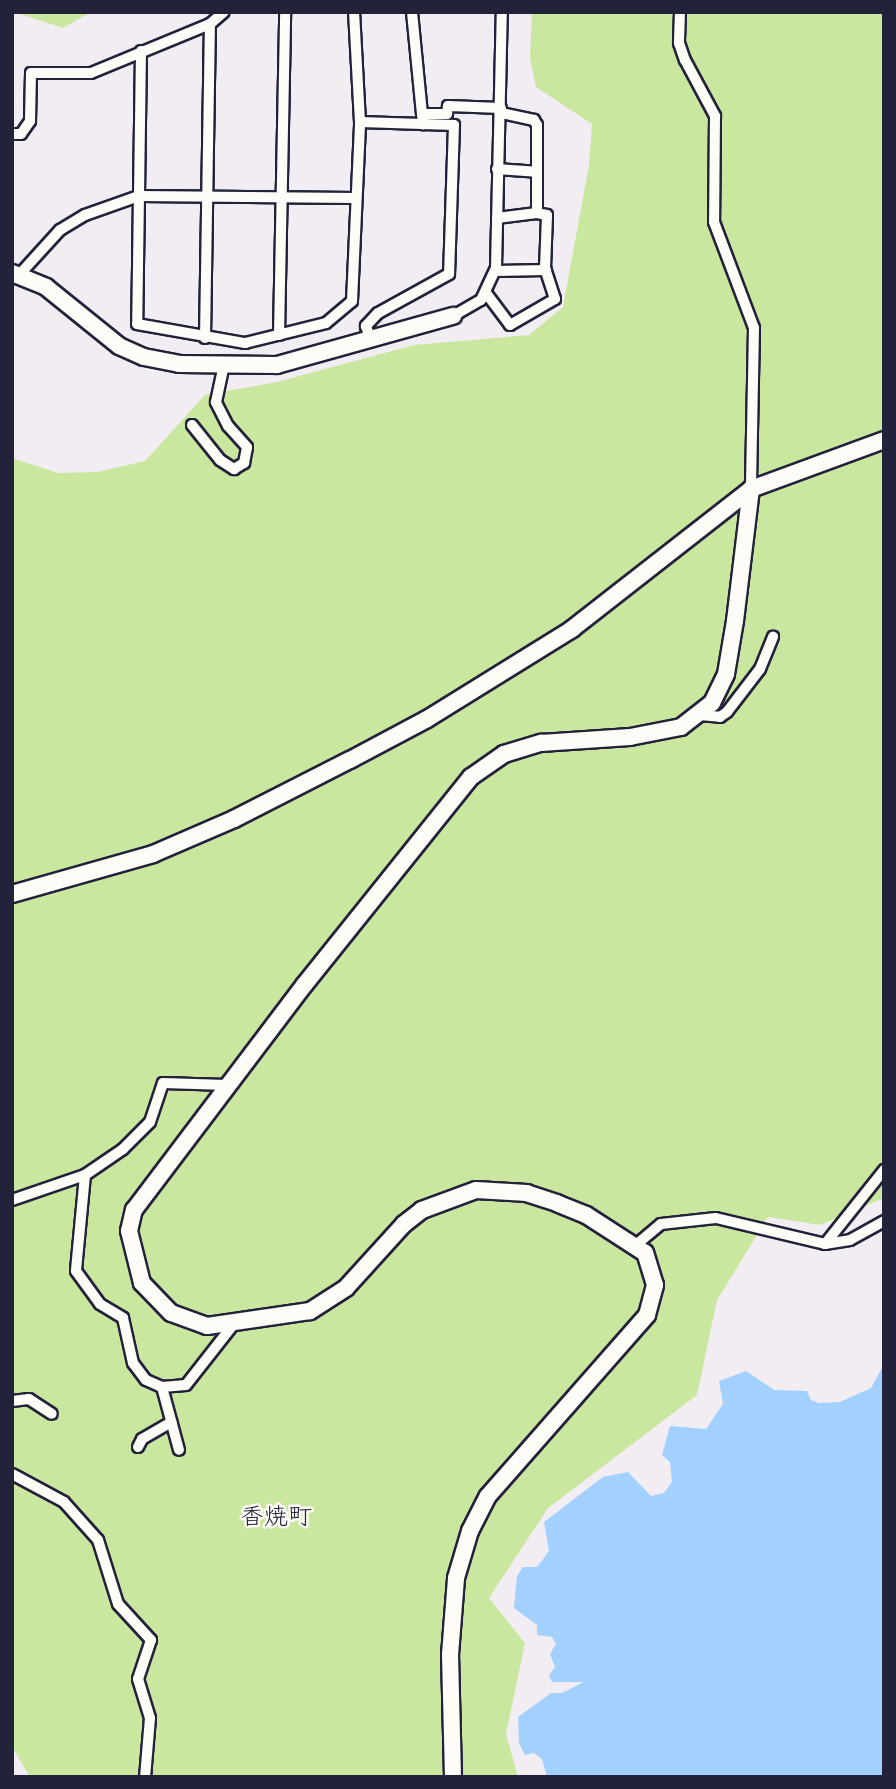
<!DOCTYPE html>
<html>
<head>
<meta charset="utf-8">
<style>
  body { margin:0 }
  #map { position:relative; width:896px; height:1789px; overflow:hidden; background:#f2edf2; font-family:Dekko,"Klee One",sans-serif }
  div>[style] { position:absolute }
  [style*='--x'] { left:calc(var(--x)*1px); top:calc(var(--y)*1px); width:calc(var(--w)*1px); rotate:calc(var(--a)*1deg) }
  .green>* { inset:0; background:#cae79f }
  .water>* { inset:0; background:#a3d1ff }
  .roads { filter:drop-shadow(2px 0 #22223b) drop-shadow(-2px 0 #22223b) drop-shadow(0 2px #22223b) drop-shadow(0 -2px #22223b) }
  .street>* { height:10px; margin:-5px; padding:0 5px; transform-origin:5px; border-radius:5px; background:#fdfcf7 }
  .secondary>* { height:16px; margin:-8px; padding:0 8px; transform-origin:8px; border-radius:8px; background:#fdfcf7 }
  span { translate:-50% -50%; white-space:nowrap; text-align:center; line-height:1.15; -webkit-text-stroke:5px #fdfcf7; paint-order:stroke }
  .quarter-label { font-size:24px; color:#22223b }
  .frame { position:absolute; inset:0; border:14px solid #22223b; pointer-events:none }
</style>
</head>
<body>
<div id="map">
  <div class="green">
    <i style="clip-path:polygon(14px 12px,91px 12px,63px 28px)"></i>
    <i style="clip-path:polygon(532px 12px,884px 12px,884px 1198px,820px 1225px,768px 1217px,717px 1300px,697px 1395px,548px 1508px,489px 1598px,525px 1643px,506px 1734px,518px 1777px,30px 1777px,12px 1747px,12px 458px,58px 473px,97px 472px,145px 461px,205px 395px,277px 382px,414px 345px,529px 335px,563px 307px,589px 165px,592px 124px,536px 87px,530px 58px)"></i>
  </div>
  <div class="water">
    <i style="clip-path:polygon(884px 1364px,884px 1777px,547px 1777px,542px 1759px,534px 1753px,525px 1755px,519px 1743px,518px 1717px,551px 1693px,562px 1693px,584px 1682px,552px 1682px,549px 1675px,555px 1667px,550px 1654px,556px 1644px,552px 1637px,537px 1635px,537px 1625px,514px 1608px,517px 1576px,523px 1567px,537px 1567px,549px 1551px,544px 1522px,603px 1477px,628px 1472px,651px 1496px,664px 1493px,672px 1482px,670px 1462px,662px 1455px,670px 1426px,706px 1429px,723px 1404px,719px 1381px,746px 1371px,774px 1390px,807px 1391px,811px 1400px,819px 1403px,840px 1402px,871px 1388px)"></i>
  </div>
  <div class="roads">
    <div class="street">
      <i style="--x:412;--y:12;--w:113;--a:84.4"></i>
      <i style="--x:680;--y:12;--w:31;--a:92"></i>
      <i style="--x:679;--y:43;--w:18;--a:71"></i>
      <i style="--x:685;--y:60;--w:64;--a:61.8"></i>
      <i style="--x:715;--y:116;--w:106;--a:90.5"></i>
      <i style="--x:714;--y:222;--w:113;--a:69.3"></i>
      <i style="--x:754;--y:328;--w:161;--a:91.1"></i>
      <i style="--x:141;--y:51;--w:273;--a:90.8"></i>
      <i style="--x:137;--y:324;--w:110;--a:10"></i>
      <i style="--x:245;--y:343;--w:83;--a:-13.9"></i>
      <i style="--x:326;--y:323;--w:34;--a:-40"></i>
      <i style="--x:352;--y:301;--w:179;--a:-87.4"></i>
      <i style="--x:360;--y:122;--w:110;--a:-93.1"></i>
      <i style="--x:422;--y:114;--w:25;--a:0"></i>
      <i style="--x:447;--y:114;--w:8;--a:-83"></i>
      <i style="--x:448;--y:106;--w:53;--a:2.2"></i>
      <i style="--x:360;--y:122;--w:94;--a:1.8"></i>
      <i style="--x:454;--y:125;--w:149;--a:91.9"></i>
      <i style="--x:449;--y:274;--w:81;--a:151.2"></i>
      <i style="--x:378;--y:313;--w:18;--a:133"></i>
      <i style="--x:366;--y:326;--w:13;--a:72"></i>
      <i style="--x:12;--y:134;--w:9;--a:0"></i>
      <i style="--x:21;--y:134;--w:16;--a:-55"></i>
      <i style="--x:30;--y:121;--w:48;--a:-88.8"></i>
      <i style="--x:31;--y:73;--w:60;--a:0"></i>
      <i style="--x:91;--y:73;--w:129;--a:-22.4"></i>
      <i style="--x:210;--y:24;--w:18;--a:-41"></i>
      <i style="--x:497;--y:169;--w:39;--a:4"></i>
      <i style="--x:497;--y:218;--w:40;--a:-7.1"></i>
      <i style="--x:537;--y:213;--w:88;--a:-90"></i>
      <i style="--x:537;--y:125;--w:6;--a:-121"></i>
      <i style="--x:534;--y:120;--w:35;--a:-168"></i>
      <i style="--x:495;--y:271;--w:51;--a:-1.1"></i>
      <i style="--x:19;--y:275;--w:61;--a:-47.7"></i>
      <i style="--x:60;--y:230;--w:29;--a:-31"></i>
      <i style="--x:85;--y:215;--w:57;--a:-19.4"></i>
      <i style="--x:139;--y:196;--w:216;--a:0.5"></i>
      <i style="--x:486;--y:293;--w:40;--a:53"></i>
      <i style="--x:510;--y:325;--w:52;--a:-30"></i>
      <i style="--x:555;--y:299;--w:33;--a:-108"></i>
      <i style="--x:545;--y:268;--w:53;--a:-87.8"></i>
      <i style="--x:547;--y:215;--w:10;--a:-169"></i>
      <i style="--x:453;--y:316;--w:32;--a:-30"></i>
      <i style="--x:481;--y:300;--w:35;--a:-65"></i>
      <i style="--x:496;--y:268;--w:256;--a:-88.7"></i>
      <i style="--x:279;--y:335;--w:323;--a:-88.9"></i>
      <i style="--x:205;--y:338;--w:314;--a:-89.1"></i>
      <i style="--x:192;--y:425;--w:45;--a:51.3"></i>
      <i style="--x:220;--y:460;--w:17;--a:33"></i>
      <i style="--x:234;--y:469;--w:12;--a:-31"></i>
      <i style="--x:244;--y:463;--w:16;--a:-79"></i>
      <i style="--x:247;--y:447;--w:28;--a:-132"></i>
      <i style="--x:228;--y:426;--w:27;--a:-117"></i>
      <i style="--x:216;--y:402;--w:39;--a:-78"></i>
      <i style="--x:699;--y:715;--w:21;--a:5"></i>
      <i style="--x:720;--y:717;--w:9;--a:-36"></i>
      <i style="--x:727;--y:712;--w:54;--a:-52.5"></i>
      <i style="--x:760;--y:669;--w:35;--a:-68"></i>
      <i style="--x:85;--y:1175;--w:96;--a:95.4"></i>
      <i style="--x:76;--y:1271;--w:41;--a:54"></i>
      <i style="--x:100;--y:1304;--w:27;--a:31"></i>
      <i style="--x:123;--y:1318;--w:46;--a:77.5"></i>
      <i style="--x:133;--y:1363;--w:21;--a:53"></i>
      <i style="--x:146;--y:1380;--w:17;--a:24"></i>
      <i style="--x:162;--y:1387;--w:24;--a:-5"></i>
      <i style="--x:186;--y:1385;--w:76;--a:-51.9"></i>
      <i style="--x:12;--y:1200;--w:77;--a:-18.9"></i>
      <i style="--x:85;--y:1175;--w:46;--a:-34.4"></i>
      <i style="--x:123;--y:1149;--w:38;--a:-45"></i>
      <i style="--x:150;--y:1122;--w:41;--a:-71.6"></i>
      <i style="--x:163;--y:1083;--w:64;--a:1.8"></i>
      <i style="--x:637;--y:1244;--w:31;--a:-40"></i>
      <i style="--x:661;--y:1224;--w:55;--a:-6.2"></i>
      <i style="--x:716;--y:1218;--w:112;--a:13.4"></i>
      <i style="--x:825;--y:1244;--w:95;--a:-51.4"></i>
      <i style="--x:825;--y:1244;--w:25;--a:-9"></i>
      <i style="--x:850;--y:1240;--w:39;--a:-29"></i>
      <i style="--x:162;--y:1387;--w:65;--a:74.9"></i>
      <i style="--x:12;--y:1401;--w:17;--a:-7"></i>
      <i style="--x:29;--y:1399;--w:27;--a:33"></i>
      <i style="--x:138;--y:1447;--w:9;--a:-63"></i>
      <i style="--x:142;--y:1439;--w:34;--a:-30"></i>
      <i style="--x:12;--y:1474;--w:59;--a:28.3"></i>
      <i style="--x:64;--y:1502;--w:51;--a:48.2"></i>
      <i style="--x:98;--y:1540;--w:67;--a:72.6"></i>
      <i style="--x:118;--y:1604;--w:49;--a:47.5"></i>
      <i style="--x:151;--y:1640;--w:41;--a:108.4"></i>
      <i style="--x:138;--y:1679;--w:41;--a:72.9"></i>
      <i style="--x:150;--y:1718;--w:59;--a:94.8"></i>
    </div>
    <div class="secondary">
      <i style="--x:12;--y:273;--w:37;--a:22"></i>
      <i style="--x:46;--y:287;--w:94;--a:38.9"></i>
      <i style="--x:119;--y:346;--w:27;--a:24"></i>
      <i style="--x:144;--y:357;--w:36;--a:11"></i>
      <i style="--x:179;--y:364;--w:98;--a:0.6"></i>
      <i style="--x:277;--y:365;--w:183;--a:-15.6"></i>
      <i style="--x:12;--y:894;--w:147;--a:-15.8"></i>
      <i style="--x:153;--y:854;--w:88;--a:-23.4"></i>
      <i style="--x:234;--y:819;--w:130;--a:-27"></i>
      <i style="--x:350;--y:760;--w:87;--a:-28"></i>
      <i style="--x:427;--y:719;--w:171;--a:-31.8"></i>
      <i style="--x:572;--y:629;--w:227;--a:-38"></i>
      <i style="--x:751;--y:489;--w:142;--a:-20.2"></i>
      <i style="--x:453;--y:1777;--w:122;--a:-91.4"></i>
      <i style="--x:450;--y:1655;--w:77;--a:-85.5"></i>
      <i style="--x:456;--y:1578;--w:49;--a:-73.4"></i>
      <i style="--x:470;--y:1531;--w:39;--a:-63"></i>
      <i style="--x:488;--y:1496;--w:241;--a:-48.7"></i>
      <i style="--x:647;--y:1315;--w:31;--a:-75"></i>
      <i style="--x:655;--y:1285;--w:34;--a:-107"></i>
      <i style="--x:645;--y:1253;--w:70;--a:-147.2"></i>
      <i style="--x:586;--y:1215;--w:31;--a:-158"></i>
      <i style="--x:557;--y:1203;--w:32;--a:-162"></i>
      <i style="--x:527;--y:1193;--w:51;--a:-176.6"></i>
      <i style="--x:476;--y:1190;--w:58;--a:159.7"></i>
      <i style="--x:422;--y:1210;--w:23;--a:142"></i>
      <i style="--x:404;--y:1224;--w:86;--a:132.2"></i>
      <i style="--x:346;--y:1288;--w:43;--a:147.4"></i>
      <i style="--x:310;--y:1311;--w:104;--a:171.7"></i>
      <i style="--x:207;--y:1326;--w:38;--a:-160"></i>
      <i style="--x:171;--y:1313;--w:42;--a:-134"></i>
      <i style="--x:142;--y:1283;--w:54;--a:-104"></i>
      <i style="--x:129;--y:1231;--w:22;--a:-77"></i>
      <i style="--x:134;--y:1210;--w:283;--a:-52.9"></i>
      <i style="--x:305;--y:984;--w:265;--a:-51.3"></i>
      <i style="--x:471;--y:777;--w:40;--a:-34.9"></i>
      <i style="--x:504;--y:754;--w:39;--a:-17"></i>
      <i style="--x:541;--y:743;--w:89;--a:-3.9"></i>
      <i style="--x:630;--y:737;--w:52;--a:-11.1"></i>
      <i style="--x:681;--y:727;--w:39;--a:-38"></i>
      <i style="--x:712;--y:703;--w:32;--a:-64"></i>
      <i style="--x:726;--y:674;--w:54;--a:-80.4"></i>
      <i style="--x:735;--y:621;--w:133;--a:-83.1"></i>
    </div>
  </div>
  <div class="quarter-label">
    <span style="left:276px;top:1520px">香焼町</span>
  </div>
  <div class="frame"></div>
</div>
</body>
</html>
